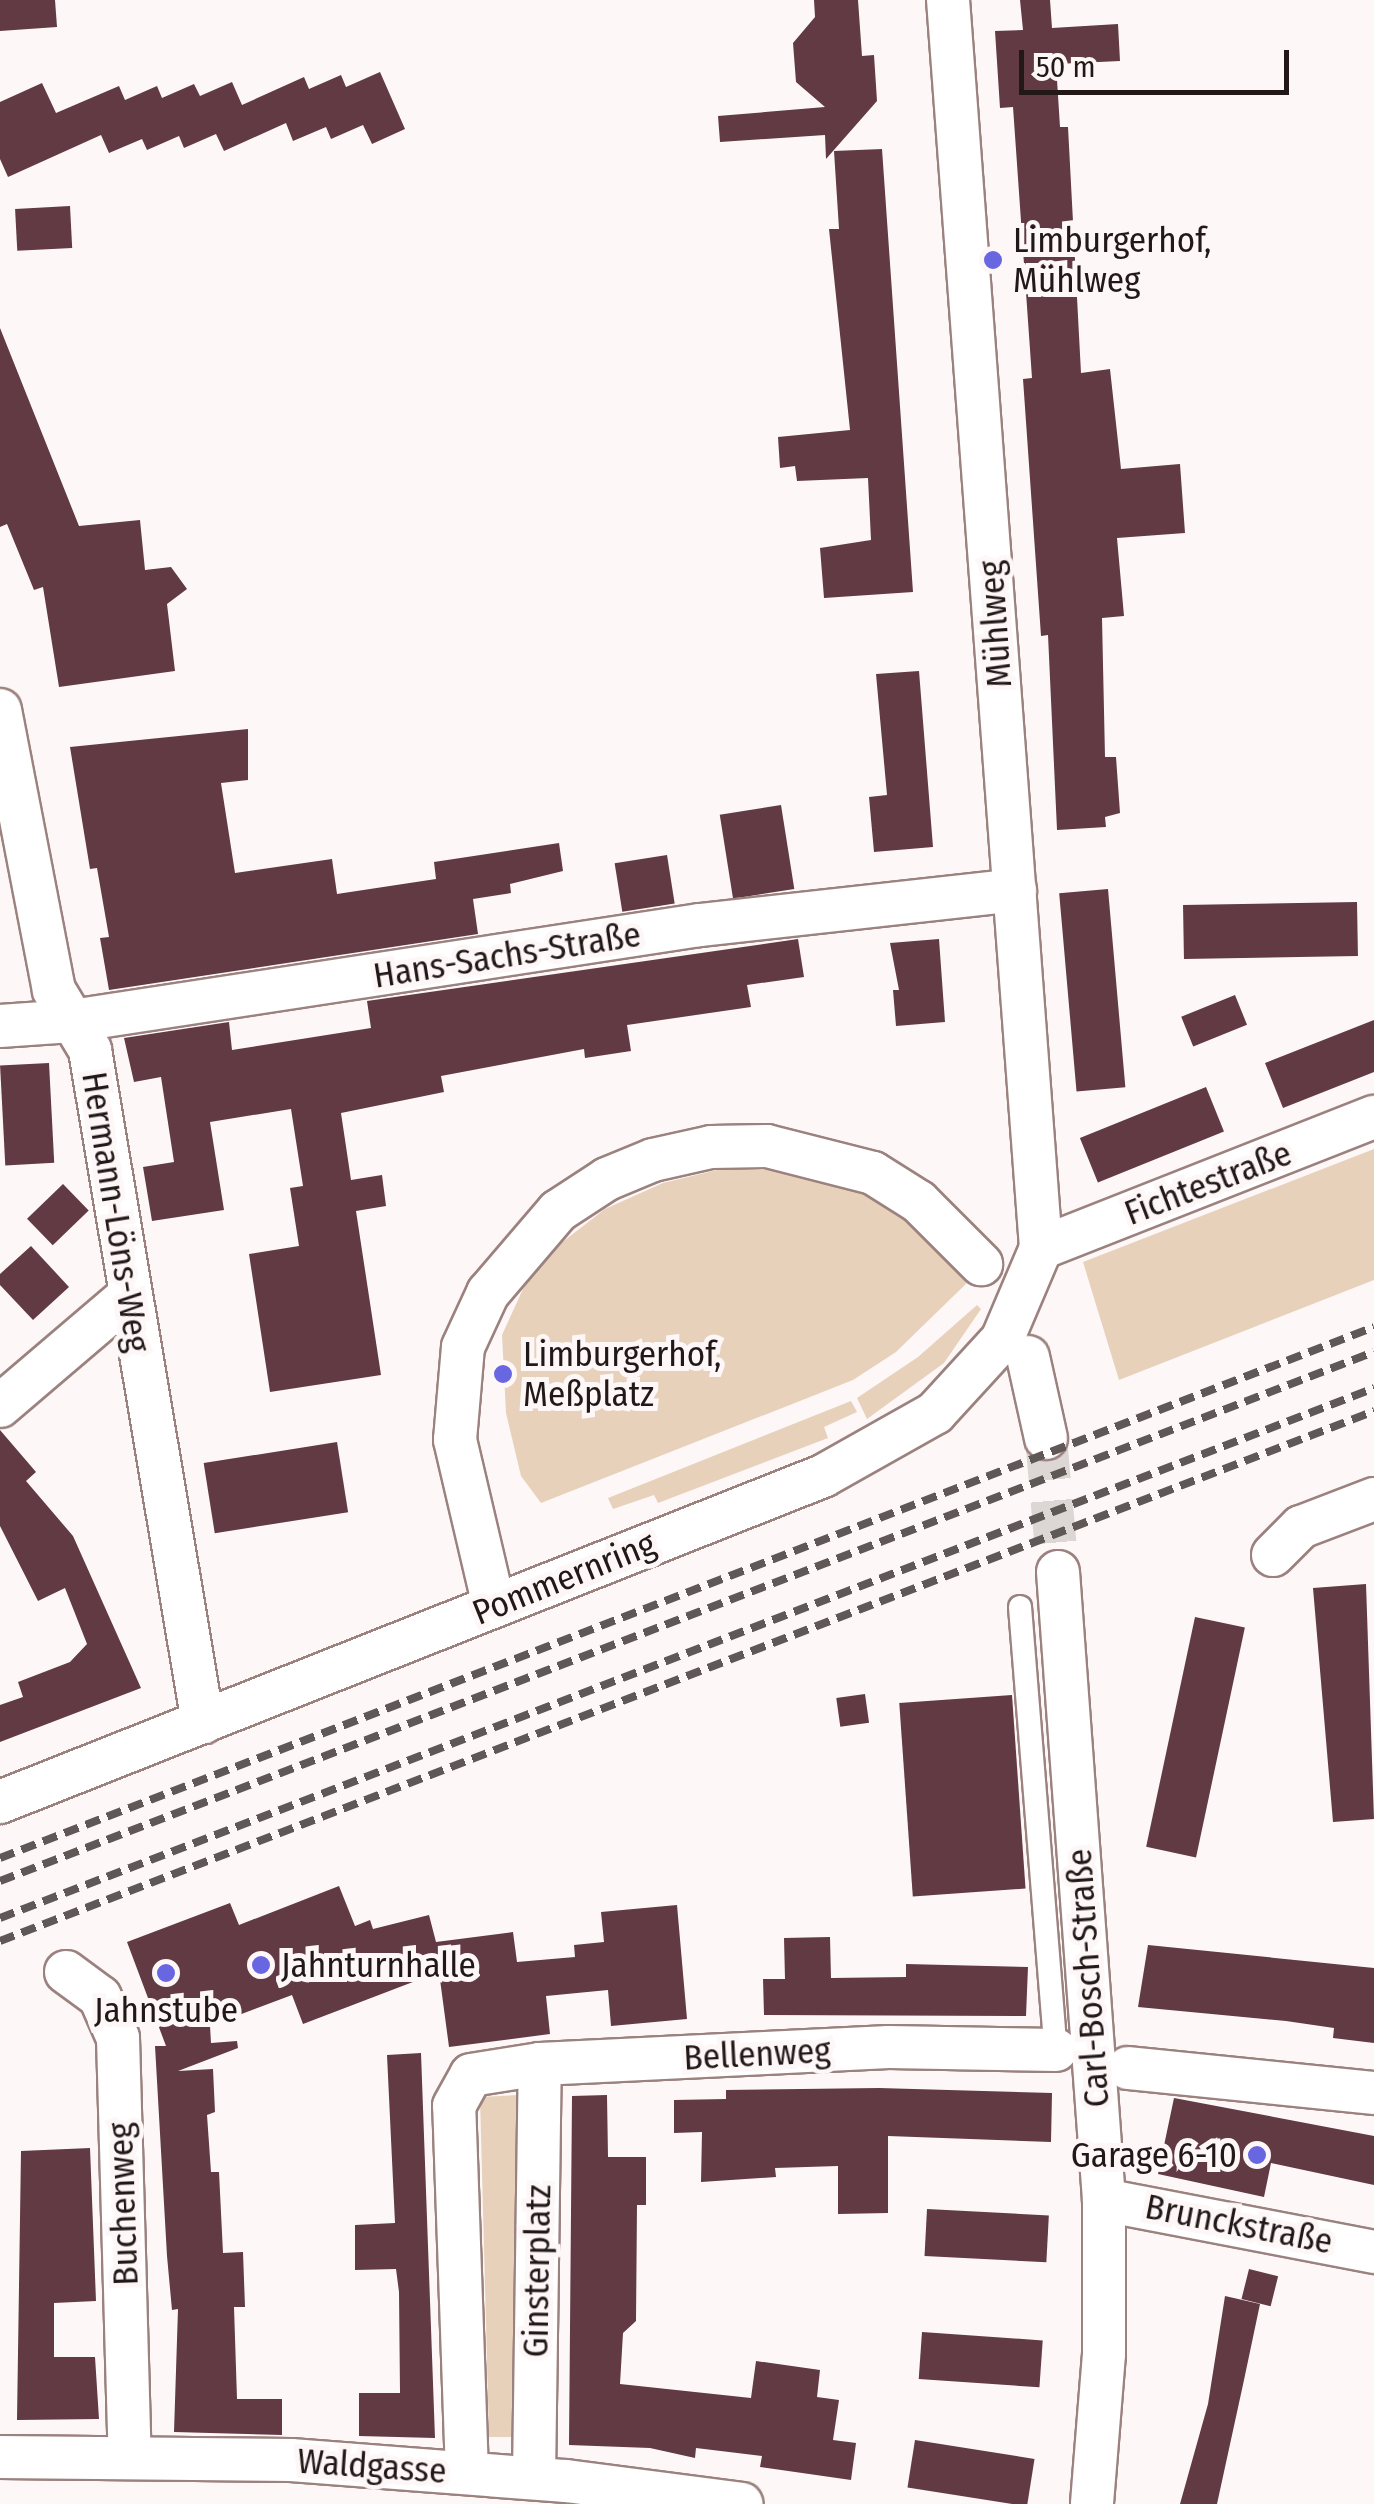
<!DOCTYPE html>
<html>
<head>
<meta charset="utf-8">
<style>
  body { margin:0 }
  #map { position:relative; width:1374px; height:2504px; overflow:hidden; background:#fdf7f7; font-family:"Fira Sans Condensed",sans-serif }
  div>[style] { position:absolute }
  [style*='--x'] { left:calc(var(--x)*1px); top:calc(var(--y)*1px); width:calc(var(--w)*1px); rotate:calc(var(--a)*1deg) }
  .green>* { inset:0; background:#e8d1bb }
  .building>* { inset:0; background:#613a44; transform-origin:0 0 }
  .street-tunnel>* { height:42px; margin-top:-21px; transform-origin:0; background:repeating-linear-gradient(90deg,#dcd6d5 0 42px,transparent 0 63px) }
  .roads { filter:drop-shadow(2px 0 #9b827f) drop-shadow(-2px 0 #9b827f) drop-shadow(0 2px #9b827f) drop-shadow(0 -2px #9b827f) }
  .lane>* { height:22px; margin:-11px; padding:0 11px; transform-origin:11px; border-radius:11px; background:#fff }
  .street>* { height:42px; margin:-21px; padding:0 21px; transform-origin:21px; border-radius:21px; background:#fff }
  .rail>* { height:8px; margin-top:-4px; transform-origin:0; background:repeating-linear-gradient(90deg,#605757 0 15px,transparent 0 23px) }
  .dots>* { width:28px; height:28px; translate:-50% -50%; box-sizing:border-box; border:5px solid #fdf7f7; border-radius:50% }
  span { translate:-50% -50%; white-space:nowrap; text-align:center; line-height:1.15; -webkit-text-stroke:10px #fdf7f7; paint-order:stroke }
  .poi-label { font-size:35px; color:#211817 }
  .left { translate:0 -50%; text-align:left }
  .right { translate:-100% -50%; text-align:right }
  .street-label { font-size:35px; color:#211817 }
  .scale { position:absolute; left:1019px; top:50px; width:270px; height:45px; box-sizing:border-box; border:5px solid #211817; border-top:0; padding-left:12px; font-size:30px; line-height:35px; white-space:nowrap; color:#211817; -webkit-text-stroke:8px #fdf7f7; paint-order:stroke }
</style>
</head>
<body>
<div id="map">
  <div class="green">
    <i style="clip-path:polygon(1374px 1149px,1374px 1280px,1119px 1380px,1083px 1262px)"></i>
    <i style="clip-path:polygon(717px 1170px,785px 1170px,851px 1186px,893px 1210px,972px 1278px,896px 1352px,853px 1380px,541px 1503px,521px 1476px,506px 1413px,502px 1335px,523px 1289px,556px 1247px,605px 1209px,663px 1183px)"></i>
    <i style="clip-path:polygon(977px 1305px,981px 1309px,944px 1363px,867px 1419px,857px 1398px,918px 1357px)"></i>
    <i style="clip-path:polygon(851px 1401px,857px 1412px,824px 1427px,828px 1438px,658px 1503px,654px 1495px,613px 1509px,608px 1498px)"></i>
    <i style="clip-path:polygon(518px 2095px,512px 2437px,489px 2437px,480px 2097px)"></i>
  </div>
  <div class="building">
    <i style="clip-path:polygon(0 0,55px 0,57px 27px,0 31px)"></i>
    <i style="clip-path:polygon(814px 0,858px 0,862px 56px,874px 55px,877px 101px,826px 159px,825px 135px,720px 142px,718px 116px,825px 107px,796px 82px,793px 43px,815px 17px)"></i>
    <i style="clip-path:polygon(1020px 0,1050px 0,1052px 28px,1118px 24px,1120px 61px,1056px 64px,1060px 127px,1068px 127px,1081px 373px,1110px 369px,1121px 469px,1180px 464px,1185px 533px,1117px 538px,1124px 616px,1102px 618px,1105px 757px,1116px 757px,1120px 813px,1105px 817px,1106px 827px,1057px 830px,1048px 635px,1041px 636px,1023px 379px,1032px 378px,1013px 107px,1000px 108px,995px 31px,1023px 30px)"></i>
    <i style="clip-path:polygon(380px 72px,405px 129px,372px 144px,363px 125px,331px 139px,326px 127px,293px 141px,286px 123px,224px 151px,216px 134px,184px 148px,179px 136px,147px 150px,142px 139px,109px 153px,101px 135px,8px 177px,0 159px,0 102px,42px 83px,56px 113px,119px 86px,125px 100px,157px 86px,162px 98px,194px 84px,200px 96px,232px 82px,242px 105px,304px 77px,309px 89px,341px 75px,346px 87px)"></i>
    <i style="clip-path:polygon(882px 149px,913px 592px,824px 598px,820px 548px,871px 540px,868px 478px,797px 481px,795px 466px,780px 468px,778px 437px,850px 430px,829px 229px,839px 229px,834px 151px)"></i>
    <i style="left:70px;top:206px;width:42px;height:55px;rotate:87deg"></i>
    <i style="clip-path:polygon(0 328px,79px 526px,140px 520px,145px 570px,171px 567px,187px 589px,167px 604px,175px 671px,59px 687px,43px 587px,34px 590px,7px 524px,0 527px)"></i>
    <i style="clip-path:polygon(919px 671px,933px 847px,874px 852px,869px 797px,887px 795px,876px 674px)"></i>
    <i style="clip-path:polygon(248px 729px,248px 780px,221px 783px,235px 873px,332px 859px,337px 894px,436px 879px,434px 862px,559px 843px,563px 871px,510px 884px,511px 893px,473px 899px,478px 934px,109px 990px,100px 938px,109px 937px,97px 868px,90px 869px,70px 747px)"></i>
    <i style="left:781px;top:805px;width:85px;height:62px;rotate:81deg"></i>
    <i style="left:667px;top:855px;width:49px;height:53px;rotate:81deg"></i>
    <i style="left:1108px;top:889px;width:199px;height:49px;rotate:85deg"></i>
    <i style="left:1357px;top:902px;width:54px;height:174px;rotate:89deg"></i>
    <i style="clip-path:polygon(798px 939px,804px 977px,747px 985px,751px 1007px,627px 1025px,631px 1051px,585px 1058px,584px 1049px,441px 1076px,444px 1092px,341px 1113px,351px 1180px,382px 1175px,386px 1206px,356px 1211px,381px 1375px,270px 1392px,249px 1254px,299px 1246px,290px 1188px,303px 1186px,291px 1109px,210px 1122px,224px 1210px,152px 1221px,143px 1167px,174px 1162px,161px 1077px,134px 1082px,124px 1038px,229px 1022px,232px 1050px,371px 1028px,367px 1001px)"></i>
    <i style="clip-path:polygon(939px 939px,945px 1022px,896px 1026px,893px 990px,899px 990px,890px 943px)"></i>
    <i style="left:1235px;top:995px;width:32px;height:58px;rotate:68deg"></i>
    <i style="clip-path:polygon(1374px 1020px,1374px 1072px,1283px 1108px,1265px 1063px)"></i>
    <i style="left:49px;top:1063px;width:100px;height:49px;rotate:87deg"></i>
    <i style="left:1206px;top:1087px;width:48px;height:136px;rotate:68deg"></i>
    <i style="left:63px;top:1184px;width:37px;height:50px;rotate:46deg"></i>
    <i style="clip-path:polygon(31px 1246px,69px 1287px,33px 1320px,0 1285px,0 1274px)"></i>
    <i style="clip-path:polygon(0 1430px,36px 1472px,26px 1481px,73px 1536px,141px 1688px,0 1742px,0 1705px,23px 1697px,18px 1682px,70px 1662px,87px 1644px,65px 1588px,38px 1601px,0 1526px)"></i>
    <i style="left:337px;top:1442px;width:71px;height:135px;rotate:81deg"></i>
    <i style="clip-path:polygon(1366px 1584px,1374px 1819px,1333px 1822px,1313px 1588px)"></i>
    <i style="left:1195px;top:1617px;width:51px;height:235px;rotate:12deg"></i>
    <i style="left:865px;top:1694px;width:29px;height:29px;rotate:82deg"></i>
    <i style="left:1012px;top:1695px;width:194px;height:113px;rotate:86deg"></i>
    <i style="clip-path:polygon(339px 1886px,355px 1926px,370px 1920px,373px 1929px,429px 1915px,436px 1942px,513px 1932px,517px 1962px,575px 1957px,574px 1945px,604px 1942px,601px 1912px,677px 1905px,687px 2019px,611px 2026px,608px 1990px,546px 1996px,550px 2034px,449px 2047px,439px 1972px,303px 2024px,292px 1995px,210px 2026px,211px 2043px,237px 2041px,238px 2048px,178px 2071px,213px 2069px,215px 2112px,207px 2115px,211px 2172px,219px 2172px,223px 2253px,243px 2252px,245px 2307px,234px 2307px,237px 2399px,282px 2399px,282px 2435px,174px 2432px,178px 2309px,172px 2310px,167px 2256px,155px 2046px,166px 2046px,127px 1942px,230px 1903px,239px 1925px)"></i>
    <i style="clip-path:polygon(830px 1937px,831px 1978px,906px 1977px,906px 1964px,1028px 1967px,1026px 2016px,764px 2015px,763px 1979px,785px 1979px,784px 1938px)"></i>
    <i style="clip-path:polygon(1148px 1945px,1374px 1968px,1374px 2043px,1333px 2038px,1334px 2028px,1286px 2021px,1138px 2007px)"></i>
    <i style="clip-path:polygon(421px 2053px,435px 2438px,359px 2436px,359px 2393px,400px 2393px,399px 2292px,396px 2269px,355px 2270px,355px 2225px,395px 2223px,387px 2055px)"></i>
    <i style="clip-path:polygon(879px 2088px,1052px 2093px,1051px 2142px,888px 2136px,888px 2213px,838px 2214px,838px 2166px,775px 2168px,776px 2177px,701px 2182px,702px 2132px,674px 2133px,674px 2100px,726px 2099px,726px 2090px)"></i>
    <i style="clip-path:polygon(607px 2095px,608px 2157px,646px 2157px,646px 2205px,637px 2205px,636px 2321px,623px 2333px,620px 2384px,751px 2398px,756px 2361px,820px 2370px,817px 2397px,839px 2400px,833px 2440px,856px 2443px,851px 2480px,760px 2467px,762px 2456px,696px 2448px,695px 2458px,650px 2448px,569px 2445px,572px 2096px)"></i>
    <i style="clip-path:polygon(1174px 2098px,1374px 2136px,1374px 2185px,1271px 2163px,1264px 2197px,1158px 2174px)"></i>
    <i style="clip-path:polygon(90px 2148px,96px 2301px,54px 2303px,54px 2357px,95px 2357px,99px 2419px,17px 2420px,21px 2151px)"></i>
    <i style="left:927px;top:2209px;width:122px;height:47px;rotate:3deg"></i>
    <i style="left:1249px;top:2269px;width:30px;height:31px;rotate:14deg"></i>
    <i style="clip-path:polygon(1225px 2296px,1260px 2304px,1244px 2380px,1217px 2504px,1180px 2504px,1208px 2404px)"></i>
    <i style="left:922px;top:2332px;width:121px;height:47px;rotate:4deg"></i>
    <i style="left:915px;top:2440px;width:121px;height:48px;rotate:9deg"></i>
  </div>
  <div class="street-tunnel">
    <i style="--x:1046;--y:1438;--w:135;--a:84.9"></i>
  </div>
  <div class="roads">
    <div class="lane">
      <i style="--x:1020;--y:1607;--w:444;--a:85.4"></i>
    </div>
    <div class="street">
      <i style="--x:0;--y:710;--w:285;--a:79.1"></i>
      <i style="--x:54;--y:990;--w:70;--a:59"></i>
      <i style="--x:90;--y:1050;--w:682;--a:80.47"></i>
      <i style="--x:0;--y:1026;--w:72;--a:-4"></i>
      <i style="--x:72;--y:1021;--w:635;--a:-8.69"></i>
      <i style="--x:700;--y:925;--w:317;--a:-6.3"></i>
      <i style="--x:1041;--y:1248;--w:358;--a:-21.5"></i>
      <i style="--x:1028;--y:1357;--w:83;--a:77.5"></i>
      <i style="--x:0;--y:1406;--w:170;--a:-40.5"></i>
      <i style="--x:1273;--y:1555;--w:40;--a:-45"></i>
      <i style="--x:1301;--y:1527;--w:78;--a:-21"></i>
      <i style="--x:1058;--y:1572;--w:630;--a:85.81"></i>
      <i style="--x:1104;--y:2200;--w:154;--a:90"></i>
      <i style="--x:1104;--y:2354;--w:150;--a:94.6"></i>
      <i style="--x:494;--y:1606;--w:171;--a:-103.2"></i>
      <i style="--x:455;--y:1440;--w:93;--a:-85.1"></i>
      <i style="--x:463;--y:1347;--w:60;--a:-65.2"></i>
      <i style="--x:488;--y:1293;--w:108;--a:-49.5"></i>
      <i style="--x:558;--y:1211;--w:59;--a:-33.1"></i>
      <i style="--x:607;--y:1179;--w:50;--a:-22.4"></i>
      <i style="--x:653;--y:1160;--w:59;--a:-12.6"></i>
      <i style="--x:711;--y:1147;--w:56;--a:-1"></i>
      <i style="--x:767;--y:1146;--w:109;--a:14.3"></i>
      <i style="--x:873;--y:1173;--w:54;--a:32.2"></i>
      <i style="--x:919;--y:1202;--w:88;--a:45"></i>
      <i style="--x:0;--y:1802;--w:885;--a:-21.61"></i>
      <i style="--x:823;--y:1476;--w:129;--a:-29.4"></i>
      <i style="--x:935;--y:1413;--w:99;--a:-47.5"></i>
      <i style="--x:1002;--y:1340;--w:100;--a:-67"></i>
      <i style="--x:1041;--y:1248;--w:1251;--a:-94.26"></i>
      <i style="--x:66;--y:1972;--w:42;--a:36.3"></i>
      <i style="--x:100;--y:1997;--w:45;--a:66.3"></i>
      <i style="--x:118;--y:2038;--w:418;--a:88.4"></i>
      <i style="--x:1128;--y:2068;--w:247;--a:5.8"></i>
      <i style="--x:1104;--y:2200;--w:275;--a:10.9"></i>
      <i style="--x:0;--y:2457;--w:291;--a:0.6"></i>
      <i style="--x:291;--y:2460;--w:276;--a:4.4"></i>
      <i style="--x:566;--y:2481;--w:177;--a:7.4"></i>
      <i style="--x:467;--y:2473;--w:367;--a:-92"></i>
      <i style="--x:454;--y:2106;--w:35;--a:-61"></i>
      <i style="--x:471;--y:2075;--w:70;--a:-9.1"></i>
      <i style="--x:540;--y:2064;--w:349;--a:-2.8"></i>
      <i style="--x:889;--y:2047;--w:167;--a:1"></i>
      <i style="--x:534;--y:2478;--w:414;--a:-89.2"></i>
    </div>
  </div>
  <div class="rail">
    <i style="--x:0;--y:1858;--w:1473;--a:-21.13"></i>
    <i style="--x:0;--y:1881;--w:1472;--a:-21.06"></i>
    <i style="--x:0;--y:1918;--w:1473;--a:-21.09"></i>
    <i style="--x:0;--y:1941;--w:1473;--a:-21.09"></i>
  </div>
  <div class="dots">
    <i style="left:993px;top:260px;background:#6867e1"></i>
    <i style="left:503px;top:1374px;background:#6867e1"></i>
    <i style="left:261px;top:1965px;background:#6867e1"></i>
    <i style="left:166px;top:1973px;background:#6867e1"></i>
    <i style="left:1257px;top:2155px;background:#6867e1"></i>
  </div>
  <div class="poi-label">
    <span class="left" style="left:1013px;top:260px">Limburgerhof,<br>Mühlweg</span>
    <span class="left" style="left:523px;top:1374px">Limburgerhof,<br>Meßplatz</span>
    <span class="left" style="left:281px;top:1965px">Jahnturnhalle</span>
    <span style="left:166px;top:2010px">Jahnstube</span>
    <span class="right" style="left:1237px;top:2155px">Garage 6-10</span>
  </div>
  <div class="street-label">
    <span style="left:995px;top:624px;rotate:-94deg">Mühlweg</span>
    <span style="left:507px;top:955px;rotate:-9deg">Hans-Sachs-Straße</span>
    <span style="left:1208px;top:1183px;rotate:-21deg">Fichtestraße</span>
    <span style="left:116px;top:1212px;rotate:81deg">Hermann-Löns-Weg</span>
    <span style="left:564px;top:1578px;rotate:-22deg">Pommernring</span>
    <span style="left:1088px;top:1978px;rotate:-94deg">Carl-Bosch-Straße</span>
    <span style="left:757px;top:2054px;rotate:-3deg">Bellenweg</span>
    <span style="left:123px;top:2204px;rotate:-92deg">Buchenweg</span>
    <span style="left:1239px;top:2224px;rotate:11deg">Brunckstraße</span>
    <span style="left:537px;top:2271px;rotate:-89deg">Ginsterplatz</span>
    <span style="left:372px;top:2466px;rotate:4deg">Waldgasse</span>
  </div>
  <div class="scale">50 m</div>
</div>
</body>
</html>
